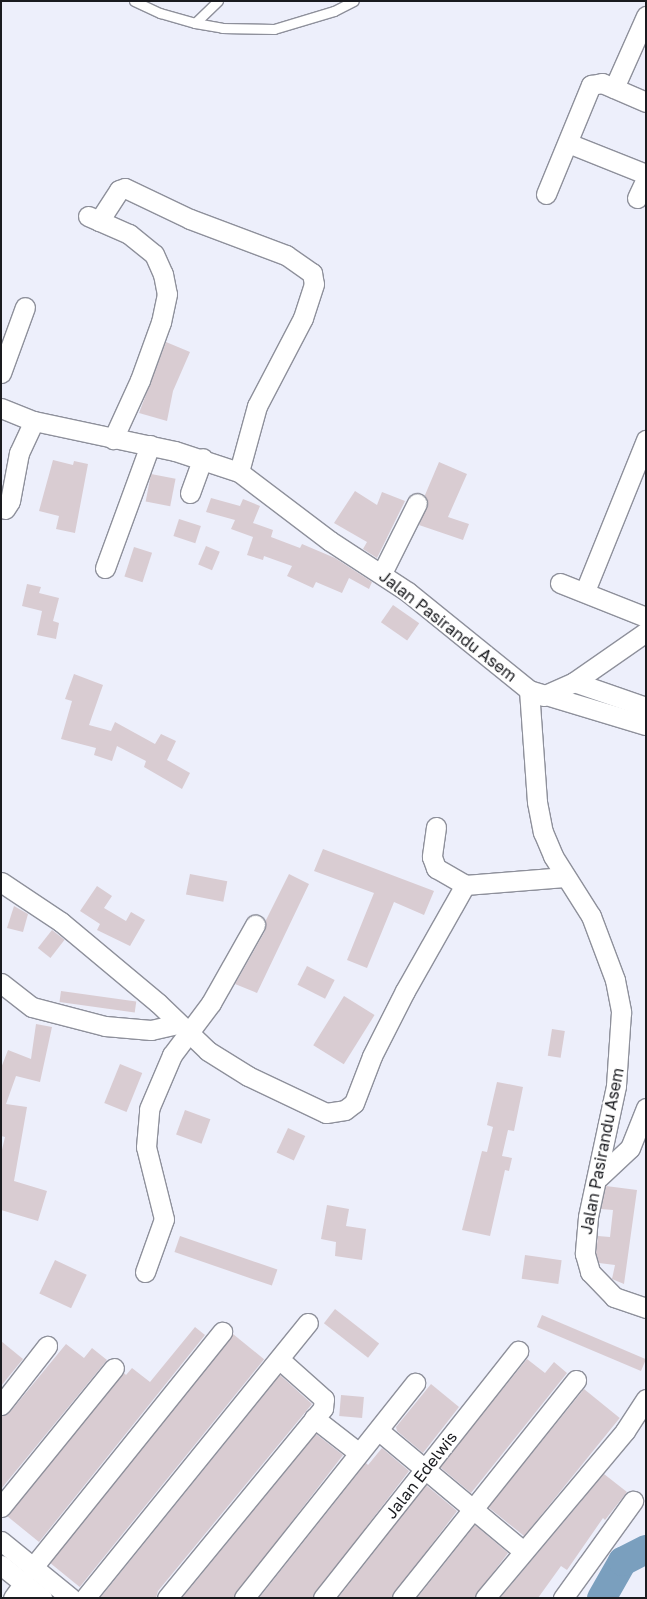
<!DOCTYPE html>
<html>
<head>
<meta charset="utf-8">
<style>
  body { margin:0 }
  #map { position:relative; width:647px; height:1599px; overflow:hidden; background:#edeffb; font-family:"Golos Text",sans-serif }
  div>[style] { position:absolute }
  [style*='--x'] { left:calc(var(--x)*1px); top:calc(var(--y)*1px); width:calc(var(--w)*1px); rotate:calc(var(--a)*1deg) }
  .river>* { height:29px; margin:-14.5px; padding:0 14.5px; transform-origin:14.5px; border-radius:14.5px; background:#7a9fbe }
  .building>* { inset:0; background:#d9ccd2; transform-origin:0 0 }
  .roads { filter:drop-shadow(1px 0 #8e909b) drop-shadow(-1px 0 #8e909b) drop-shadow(0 1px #8e909b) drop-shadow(0 -1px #8e909b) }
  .lane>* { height:9px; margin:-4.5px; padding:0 4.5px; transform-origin:4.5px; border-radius:4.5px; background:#fff }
  .street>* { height:19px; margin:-9.5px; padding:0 9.5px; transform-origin:9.5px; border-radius:9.5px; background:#fff }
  span { translate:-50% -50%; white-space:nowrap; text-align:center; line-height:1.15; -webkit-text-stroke:4px #fff; paint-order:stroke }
  .street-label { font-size:16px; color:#1a1b1f }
  .frame { position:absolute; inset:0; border:2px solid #1a1b1f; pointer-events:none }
</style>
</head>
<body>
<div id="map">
  <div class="river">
    <i style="--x:601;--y:1598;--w:43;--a:-60.4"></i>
    <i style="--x:622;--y:1561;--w:27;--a:-27"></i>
  </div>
  <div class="building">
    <i style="clip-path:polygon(166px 342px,190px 352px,173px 391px,167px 421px,139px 413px)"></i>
    <i style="clip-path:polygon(53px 460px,73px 465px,74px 461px,88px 464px,75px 533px,56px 529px,59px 516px,39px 511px)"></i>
    <i style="clip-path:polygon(439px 462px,467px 474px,448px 517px,469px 524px,463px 540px,419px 525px,428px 503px,425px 495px)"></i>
    <i style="left:151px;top:474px;width:25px;height:28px;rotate:11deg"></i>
    <i style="clip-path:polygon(355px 491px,377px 505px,382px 492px,405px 501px,377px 558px,363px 549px,367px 542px,334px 523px)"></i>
    <i style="clip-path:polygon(211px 498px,240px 506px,243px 499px,260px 506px,253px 523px,273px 530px,271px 537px,300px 548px,302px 544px,335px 558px,372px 582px,369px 589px,349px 578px,342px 593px,316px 582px,313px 588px,287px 576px,292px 566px,264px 556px,263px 560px,247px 555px,253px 537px,231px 529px,235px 520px,206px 512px)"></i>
    <i style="left:179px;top:519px;width:23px;height:18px;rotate:18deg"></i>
    <i style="left:206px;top:546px;width:15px;height:20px;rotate:23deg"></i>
    <i style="left:134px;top:547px;width:19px;height:31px;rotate:18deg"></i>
    <i style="clip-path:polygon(27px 584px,41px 587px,39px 593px,59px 598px,53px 621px,59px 623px,56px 639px,37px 635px,42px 611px,22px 606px)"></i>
    <i style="left:393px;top:605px;width:32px;height:21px;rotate:35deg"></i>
    <i style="clip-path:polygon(74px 674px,103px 685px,89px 725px,111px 731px,115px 722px,155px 744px,161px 734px,176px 741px,167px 760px,190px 773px,182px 789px,144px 767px,146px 761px,117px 746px,112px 761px,94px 755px,96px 748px,61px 739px,72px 701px,65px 699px)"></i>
    <i style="clip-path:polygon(323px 849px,434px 891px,424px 915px,394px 902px,367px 968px,347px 960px,374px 893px,314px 871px)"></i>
    <i style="left:190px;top:874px;width:38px;height:21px;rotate:11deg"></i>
    <i style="clip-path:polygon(289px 874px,309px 884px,257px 993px,235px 984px,265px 931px,265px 922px)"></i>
    <i style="clip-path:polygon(97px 886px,112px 896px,104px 908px,126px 921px,131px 912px,145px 920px,130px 946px,97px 930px,100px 924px,80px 911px)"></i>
    <i style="clip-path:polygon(14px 906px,28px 914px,23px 932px,7px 928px)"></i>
    <i style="left:52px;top:930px;width:16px;height:23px;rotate:38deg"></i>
    <i style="left:307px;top:966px;width:31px;height:21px;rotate:27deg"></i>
    <i style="left:61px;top:991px;width:76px;height:11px;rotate:8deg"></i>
    <i style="left:344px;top:996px;width:36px;height:58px;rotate:32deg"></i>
    <i style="clip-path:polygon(36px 1024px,52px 1027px,40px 1082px,16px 1076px,6px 1104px,27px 1107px,14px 1181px,47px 1191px,38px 1221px,1px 1210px,1px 1154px,5px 1137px,1px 1136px,1px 1068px,8px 1050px,31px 1059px)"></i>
    <i style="left:552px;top:1029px;width:13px;height:27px;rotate:9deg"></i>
    <i style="left:120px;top:1064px;width:24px;height:42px;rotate:22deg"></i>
    <i style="clip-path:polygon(497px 1082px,523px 1087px,514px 1131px,508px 1130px,502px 1156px,512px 1158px,509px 1171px,505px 1170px,490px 1236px,462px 1230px,482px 1151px,487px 1152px,493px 1127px,487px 1125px)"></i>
    <i style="left:185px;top:1110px;width:27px;height:26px;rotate:20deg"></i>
    <i style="left:288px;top:1128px;width:19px;height:27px;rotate:25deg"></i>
    <i style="clip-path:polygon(606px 1186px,637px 1190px,624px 1284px,612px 1279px,615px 1265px,599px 1263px,596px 1253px,598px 1236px,610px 1237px,613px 1210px,601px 1209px)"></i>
    <i style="clip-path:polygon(327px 1205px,349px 1209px,346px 1226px,366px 1229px,362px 1260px,335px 1256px,336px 1242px,321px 1239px)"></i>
    <i style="left:180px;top:1236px;width:103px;height:17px;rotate:19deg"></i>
    <i style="left:525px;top:1255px;width:37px;height:24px;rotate:8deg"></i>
    <i style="left:55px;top:1260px;width:35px;height:37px;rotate:25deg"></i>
    <i style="left:335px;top:1309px;width:56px;height:18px;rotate:38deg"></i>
    <i style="left:542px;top:1315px;width:113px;height:13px;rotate:23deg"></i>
    <i style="clip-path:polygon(195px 1327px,205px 1335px,39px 1542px,7px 1516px,124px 1373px,126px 1375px,132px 1368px,150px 1382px)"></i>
    <i style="left:233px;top:1334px;width:40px;height:293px;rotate:39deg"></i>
    <i style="clip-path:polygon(1px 1341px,23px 1359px,1px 1386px)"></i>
    <i style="clip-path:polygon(66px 1344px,84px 1358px,92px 1348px,107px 1360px,1px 1489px,1px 1416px,10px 1412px)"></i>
    <i style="clip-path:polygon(527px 1359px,545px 1373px,554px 1362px,567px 1373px,471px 1493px,440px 1467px)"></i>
    <i style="clip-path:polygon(280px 1375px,312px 1404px,158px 1591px,156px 1598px,100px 1598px)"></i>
    <i style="clip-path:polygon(431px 1384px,459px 1407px,423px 1453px,397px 1431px,396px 1427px)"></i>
    <i style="left:584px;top:1389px;width:46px;height:152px;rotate:39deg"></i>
    <i style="left:341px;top:1395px;width:23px;height:21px;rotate:5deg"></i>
    <i style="clip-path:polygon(316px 1434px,343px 1455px,233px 1598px,182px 1598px)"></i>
    <i style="clip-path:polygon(382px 1448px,409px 1471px,312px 1598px,259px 1598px,366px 1463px,368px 1465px)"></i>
    <i style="clip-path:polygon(604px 1474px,627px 1492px,605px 1520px,603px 1518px,567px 1570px,561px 1566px,538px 1598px,500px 1598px)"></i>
    <i style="clip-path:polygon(426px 1485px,457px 1511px,391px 1598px,338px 1598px)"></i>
    <i style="clip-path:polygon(475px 1525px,508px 1553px,474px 1598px,417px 1598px)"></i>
  </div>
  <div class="roads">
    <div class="lane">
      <i style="--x:134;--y:1;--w:29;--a:25"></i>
      <i style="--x:160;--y:13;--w:36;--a:16"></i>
      <i style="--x:195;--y:23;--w:32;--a:-44"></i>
      <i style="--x:195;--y:23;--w:27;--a:10"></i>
      <i style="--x:222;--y:28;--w:52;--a:1.1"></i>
      <i style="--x:274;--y:29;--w:63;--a:-16.7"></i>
      <i style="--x:334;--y:11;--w:22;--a:-27"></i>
    </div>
    <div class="street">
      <i style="--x:614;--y:88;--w:79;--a:-66"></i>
      <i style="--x:568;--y:143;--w:84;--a:21.7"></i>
      <i style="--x:546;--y:194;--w:118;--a:-67.6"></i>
      <i style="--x:591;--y:85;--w:11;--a:-10"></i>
      <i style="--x:602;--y:83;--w:48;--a:23.4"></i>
      <i style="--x:637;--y:198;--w:21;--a:-65"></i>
      <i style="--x:88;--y:216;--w:45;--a:23.7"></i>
      <i style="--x:129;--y:234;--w:32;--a:39"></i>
      <i style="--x:154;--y:254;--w:22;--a:66"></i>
      <i style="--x:163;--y:274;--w:20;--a:79"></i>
      <i style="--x:167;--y:294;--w:29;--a:102"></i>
      <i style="--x:161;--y:322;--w:62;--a:109.9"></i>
      <i style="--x:140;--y:380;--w:65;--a:114.6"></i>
      <i style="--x:99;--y:221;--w:37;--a:-57"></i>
      <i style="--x:119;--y:190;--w:6;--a:-18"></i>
      <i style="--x:125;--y:188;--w:72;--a:25.5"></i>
      <i style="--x:190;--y:219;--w:103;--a:20.6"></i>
      <i style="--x:286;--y:255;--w:32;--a:35"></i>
      <i style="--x:312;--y:273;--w:11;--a:80"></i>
      <i style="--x:314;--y:284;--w:36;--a:108"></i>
      <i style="--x:303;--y:318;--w:99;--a:117.6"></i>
      <i style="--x:257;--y:406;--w:68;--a:105.3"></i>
      <i style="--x:1;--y:373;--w:70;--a:-70"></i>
      <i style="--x:1;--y:408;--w:35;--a:22"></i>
      <i style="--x:34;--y:421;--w:144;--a:12"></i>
      <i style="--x:175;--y:451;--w:67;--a:18.2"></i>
      <i style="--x:239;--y:472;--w:114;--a:37.2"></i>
      <i style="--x:330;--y:541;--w:93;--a:33.2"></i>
      <i style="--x:408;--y:592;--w:156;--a:39"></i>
      <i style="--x:529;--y:690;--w:122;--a:16.7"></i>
      <i style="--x:190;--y:493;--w:37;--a:-70"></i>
      <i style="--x:5;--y:509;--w:9;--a:-58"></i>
      <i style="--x:10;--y:501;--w:49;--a:-79.4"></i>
      <i style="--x:19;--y:453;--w:35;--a:-65"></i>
      <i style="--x:105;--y:568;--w:131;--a:-69.9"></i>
      <i style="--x:382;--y:573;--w:78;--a:-63.4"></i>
      <i style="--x:560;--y:583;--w:92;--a:21.6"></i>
      <i style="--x:585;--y:591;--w:163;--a:-68"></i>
      <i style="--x:574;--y:682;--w:76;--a:19.1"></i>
      <i style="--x:529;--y:690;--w:112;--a:85.9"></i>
      <i style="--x:537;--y:802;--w:31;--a:79"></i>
      <i style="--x:543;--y:832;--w:26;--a:67"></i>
      <i style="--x:553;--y:856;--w:71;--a:57.7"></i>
      <i style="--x:591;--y:916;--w:68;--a:69.4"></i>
      <i style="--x:615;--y:980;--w:33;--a:79"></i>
      <i style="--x:621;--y:1012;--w:74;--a:93.9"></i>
      <i style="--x:616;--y:1086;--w:134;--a:102.1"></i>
      <i style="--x:588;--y:1217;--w:37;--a:95"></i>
      <i style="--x:585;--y:1254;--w:19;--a:74"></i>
      <i style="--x:590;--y:1272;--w:35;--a:46"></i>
      <i style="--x:614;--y:1297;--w:34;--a:19"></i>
      <i style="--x:543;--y:696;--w:34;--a:-24"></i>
      <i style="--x:574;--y:682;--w:88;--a:-34.8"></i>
      <i style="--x:436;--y:827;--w:30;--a:98"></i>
      <i style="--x:432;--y:857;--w:12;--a:70"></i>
      <i style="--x:436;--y:868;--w:34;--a:30"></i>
      <i style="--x:1;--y:882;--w:72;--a:33.7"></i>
      <i style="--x:61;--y:922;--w:126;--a:39.9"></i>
      <i style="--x:158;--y:1003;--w:69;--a:43.8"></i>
      <i style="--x:208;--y:1051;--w:47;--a:32"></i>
      <i style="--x:248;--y:1076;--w:86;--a:25.4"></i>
      <i style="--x:326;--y:1113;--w:19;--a:-9"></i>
      <i style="--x:345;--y:1110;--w:11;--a:-38"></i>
      <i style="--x:354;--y:1103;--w:50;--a:-69"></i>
      <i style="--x:372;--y:1056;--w:73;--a:-63.1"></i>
      <i style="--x:405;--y:991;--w:122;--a:-60.5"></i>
      <i style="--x:465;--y:885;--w:100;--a:-4.6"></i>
      <i style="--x:1;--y:983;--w:39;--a:38"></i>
      <i style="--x:32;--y:1007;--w:75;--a:14.6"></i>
      <i style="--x:105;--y:1026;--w:46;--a:5"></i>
      <i style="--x:151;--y:1030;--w:27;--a:-13"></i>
      <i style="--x:599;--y:1177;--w:42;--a:-43.1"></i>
      <i style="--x:630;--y:1148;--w:43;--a:-68.2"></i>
      <i style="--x:145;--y:1272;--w:56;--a:-70.3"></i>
      <i style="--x:164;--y:1219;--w:74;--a:-104"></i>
      <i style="--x:146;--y:1147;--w:38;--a:-85"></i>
      <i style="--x:149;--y:1109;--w:59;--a:-66.9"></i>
      <i style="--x:172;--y:1055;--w:65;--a:-53.1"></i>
      <i style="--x:211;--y:1003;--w:90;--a:-60.6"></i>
      <i style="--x:1;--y:1405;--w:75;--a:-52.1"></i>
      <i style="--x:314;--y:1418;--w:57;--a:37.9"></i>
      <i style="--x:378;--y:1430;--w:187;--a:39.8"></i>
      <i style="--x:1;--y:1507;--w:179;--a:-50.9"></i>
      <i style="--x:1;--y:1541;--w:90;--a:39.2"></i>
      <i style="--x:1;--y:1565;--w:53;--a:38.8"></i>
      <i style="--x:33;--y:1567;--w:302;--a:-51.2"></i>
      <i style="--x:13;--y:1598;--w:19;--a:-54"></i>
      <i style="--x:85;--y:1598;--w:354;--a:-51"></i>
      <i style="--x:167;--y:1598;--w:246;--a:-50.6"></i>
      <i style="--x:323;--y:1408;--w:9;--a:-84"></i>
      <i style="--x:324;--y:1399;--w:60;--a:-138.4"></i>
      <i style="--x:244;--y:1598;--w:275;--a:-51.5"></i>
      <i style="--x:323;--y:1598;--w:315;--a:-51.7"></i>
      <i style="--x:402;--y:1598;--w:279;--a:-51.4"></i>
      <i style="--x:485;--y:1598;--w:218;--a:-50"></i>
      <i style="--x:625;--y:1431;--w:38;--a:-57"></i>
      <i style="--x:563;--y:1598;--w:120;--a:-54.2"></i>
    </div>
  </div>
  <div class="street-label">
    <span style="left:448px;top:626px;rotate:38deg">Jalan Pasirandu Asem</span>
    <span style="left:602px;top:1151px;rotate:-79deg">Jalan Pasirandu Asem</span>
    <span style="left:421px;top:1475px;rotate:-52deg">Jalan Edelwis</span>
  </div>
  <div class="frame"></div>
</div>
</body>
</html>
